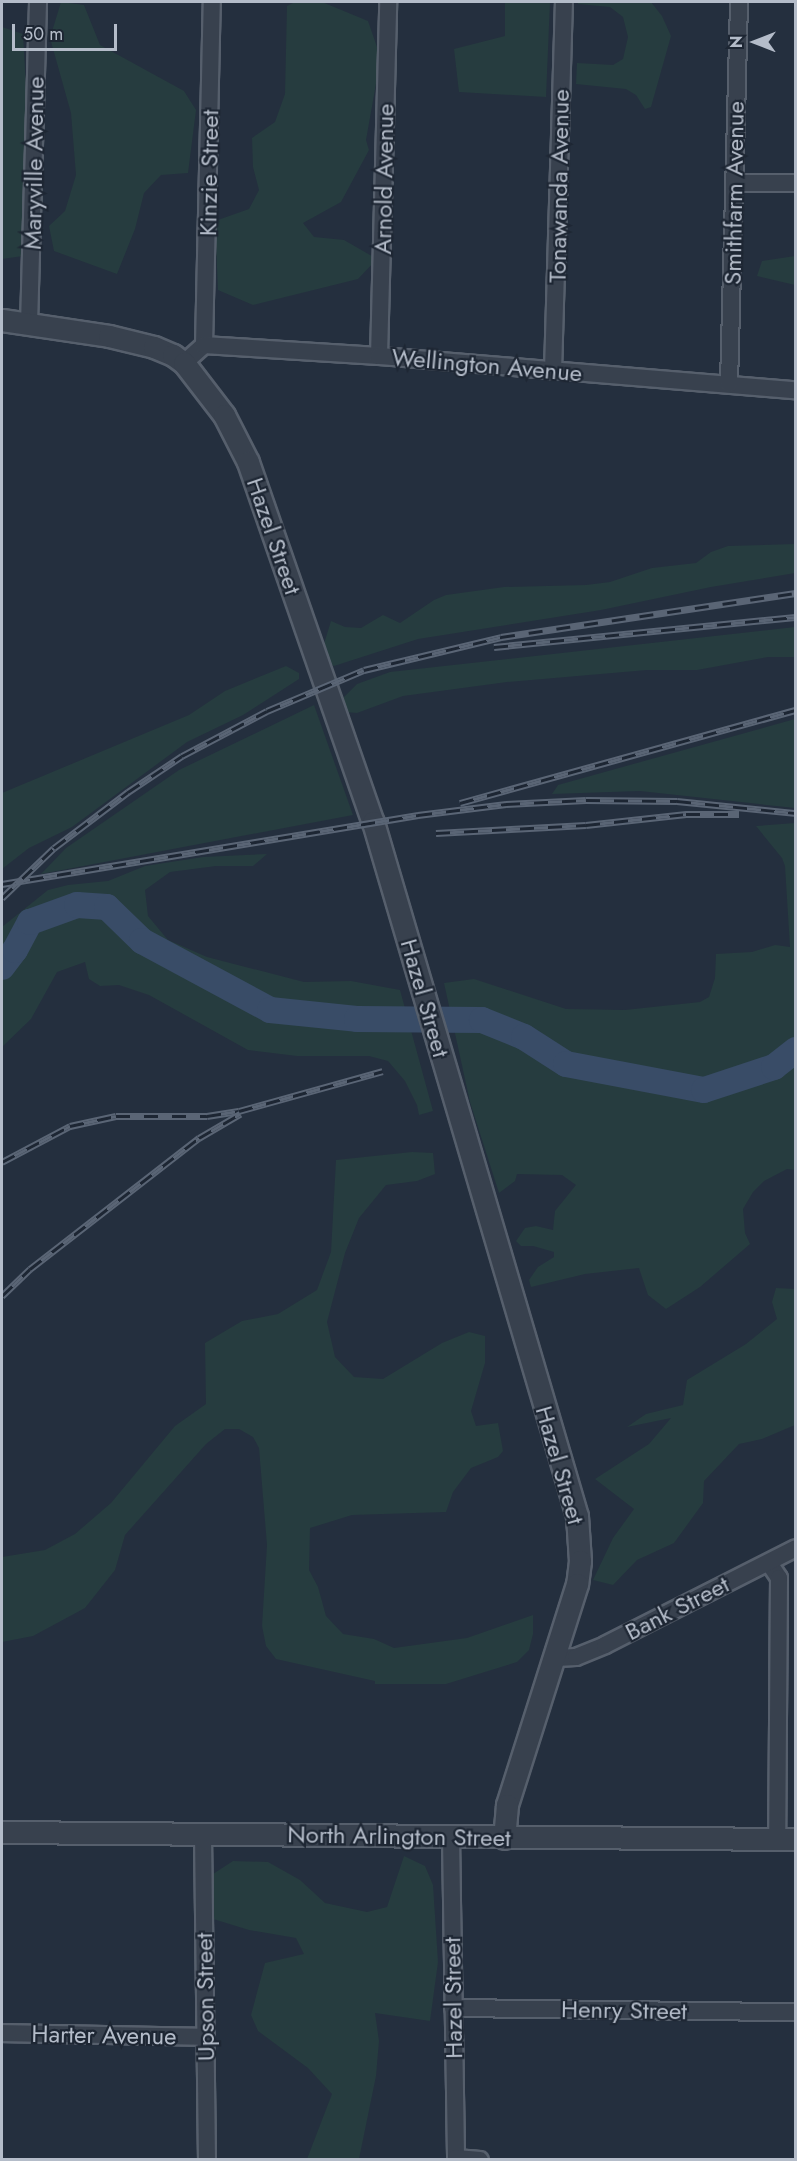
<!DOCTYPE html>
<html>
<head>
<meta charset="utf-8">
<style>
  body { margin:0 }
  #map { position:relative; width:797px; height:2161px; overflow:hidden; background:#242f3e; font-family:Jost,sans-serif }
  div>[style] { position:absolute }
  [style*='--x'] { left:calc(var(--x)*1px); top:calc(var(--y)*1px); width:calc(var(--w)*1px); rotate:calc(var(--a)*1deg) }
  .green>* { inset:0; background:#263c3f }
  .river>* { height:26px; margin:-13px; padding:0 13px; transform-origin:13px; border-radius:13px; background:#394c67 }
  .roads { filter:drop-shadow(2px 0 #565f6c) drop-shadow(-2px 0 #565f6c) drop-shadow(0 2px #565f6c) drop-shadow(0 -2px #565f6c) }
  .minor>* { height:16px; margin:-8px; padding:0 8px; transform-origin:8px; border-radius:8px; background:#38414e }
  .tertiary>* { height:21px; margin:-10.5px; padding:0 10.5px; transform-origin:10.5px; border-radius:10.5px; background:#38414e }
  .rail>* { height:7px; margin-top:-3.5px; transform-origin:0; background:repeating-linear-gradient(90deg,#1d2633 0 14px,#5a6575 0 28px); box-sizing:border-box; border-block:2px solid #5a6575 }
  span { translate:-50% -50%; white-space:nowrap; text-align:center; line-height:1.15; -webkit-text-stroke:4.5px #1d2633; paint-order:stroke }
  .street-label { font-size:24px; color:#b4bcc9 }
  .frame { position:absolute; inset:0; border:3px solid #b4bcc9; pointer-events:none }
  .north { position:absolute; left:725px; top:12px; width:60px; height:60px; -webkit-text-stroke:4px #1d2633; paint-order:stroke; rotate:270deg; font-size:16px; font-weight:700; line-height:24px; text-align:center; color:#b4bcc9 }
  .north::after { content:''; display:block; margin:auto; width:21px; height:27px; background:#b4bcc9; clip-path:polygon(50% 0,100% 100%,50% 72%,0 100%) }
  .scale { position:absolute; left:12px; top:24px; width:105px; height:27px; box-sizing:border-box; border:3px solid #b4bcc9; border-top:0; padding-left:8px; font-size:18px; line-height:21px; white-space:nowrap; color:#b4bcc9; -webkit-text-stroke:4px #1d2633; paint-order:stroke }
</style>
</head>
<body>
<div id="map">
  <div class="green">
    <i style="clip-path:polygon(61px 2px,84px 5px,100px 45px,184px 91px,196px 110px,188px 173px,161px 175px,144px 193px,135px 229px,117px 274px,54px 251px,49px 226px,65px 211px,76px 175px,71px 113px,50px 38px)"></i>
    <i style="clip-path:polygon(295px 2px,322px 2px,368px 21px,377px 47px,379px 67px,366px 140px,369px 150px,341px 202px,303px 223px,314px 237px,344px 240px,377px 259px,358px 279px,253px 305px,218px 290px,215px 221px,249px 209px,259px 190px,253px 167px,252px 138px,275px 122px,285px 94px,287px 6px)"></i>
    <i style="clip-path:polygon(505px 2px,550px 2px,546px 97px,459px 92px,454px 49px,505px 36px)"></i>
    <i style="clip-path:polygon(578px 2px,651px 2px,662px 16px,671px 36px,651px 107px,645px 109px,636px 95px,626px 89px,576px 84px,577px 63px,613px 65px,623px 59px,628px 37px,623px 17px,610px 7px,578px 4px)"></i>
    <i style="clip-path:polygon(2px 27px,23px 34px,28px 123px,23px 256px,2px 259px)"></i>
    <i style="clip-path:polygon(795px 256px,795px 285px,757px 276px,762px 261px)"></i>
    <i style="clip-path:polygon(795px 544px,795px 573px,711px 587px,601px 610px,418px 639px,334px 666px,325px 662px,323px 647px,331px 621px,345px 627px,361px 628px,383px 615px,400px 623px,434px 600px,446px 595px,504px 587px,586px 585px,610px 582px,652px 568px,696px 563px,711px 552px,728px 546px)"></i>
    <i style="clip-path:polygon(795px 627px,795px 657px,768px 657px,697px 670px,647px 670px,507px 682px,403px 696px,357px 713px,345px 712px,343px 698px,357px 684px,390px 672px)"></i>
    <i style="clip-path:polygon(286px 666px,299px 673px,299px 679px,243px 715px,187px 742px,72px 827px,29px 848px,2px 869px,2px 793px,189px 715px,225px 691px)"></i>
    <i style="clip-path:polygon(314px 705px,353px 815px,41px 874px,66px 848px,179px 770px)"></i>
    <i style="clip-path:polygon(795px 719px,795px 808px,640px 791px,552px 794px,558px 785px)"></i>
    <i style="clip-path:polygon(795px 823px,795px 1170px,787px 1169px,764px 1181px,753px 1192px,743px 1209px,745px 1233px,750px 1244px,700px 1287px,666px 1309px,648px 1295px,639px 1268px,585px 1274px,531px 1287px,529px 1280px,538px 1267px,554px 1257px,554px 1252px,533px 1246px,521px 1246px,516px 1241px,525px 1228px,536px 1226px,553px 1230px,555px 1211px,576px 1185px,562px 1175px,517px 1174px,515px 1181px,499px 1193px,470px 1102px,444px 983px,474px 979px,566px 1009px,625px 1010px,700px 1002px,709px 997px,715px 978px,716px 954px,752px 952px,775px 945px,790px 947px,785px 866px,782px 858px,756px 826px)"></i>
    <i style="clip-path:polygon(267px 854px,253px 866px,216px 866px,170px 872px,145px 890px,148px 916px,168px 940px,207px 957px,304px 982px,351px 981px,400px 990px,433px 1111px,419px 1115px,417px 1105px,405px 1081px,388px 1061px,369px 1056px,297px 1056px,248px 1050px,149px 995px,119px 985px,100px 986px,89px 979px,85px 962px,57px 972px,31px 1019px,2px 1047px,2px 927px,48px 890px,68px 885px,108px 881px,145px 866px,203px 857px)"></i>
    <i style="clip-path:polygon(412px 1152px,433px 1153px,435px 1174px,417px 1181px,386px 1185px,359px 1218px,345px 1253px,327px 1322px,335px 1357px,354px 1377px,383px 1379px,442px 1343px,469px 1332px,485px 1336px,485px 1363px,471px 1411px,476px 1426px,498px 1423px,503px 1451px,498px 1457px,471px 1468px,453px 1492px,446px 1512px,352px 1515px,310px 1528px,309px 1570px,318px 1587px,326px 1616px,343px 1634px,374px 1639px,394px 1648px,467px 1638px,533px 1615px,533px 1634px,529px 1650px,517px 1662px,446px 1684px,375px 1684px,375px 1681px,276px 1659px,266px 1646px,262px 1626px,267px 1545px,259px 1448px,253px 1437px,239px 1429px,225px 1429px,206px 1444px,125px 1535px,115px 1570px,85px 1608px,33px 1636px,2px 1642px,2px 1557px,45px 1550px,75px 1534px,111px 1503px,175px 1426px,206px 1404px,205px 1343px,242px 1321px,278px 1314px,317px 1290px,331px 1252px,336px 1160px)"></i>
    <i style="clip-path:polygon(776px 1288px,795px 1289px,795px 1425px,762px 1439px,739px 1444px,704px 1481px,703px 1503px,674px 1543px,637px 1560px,613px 1585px,593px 1580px,613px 1538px,634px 1509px,595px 1479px,649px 1444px,671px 1418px,627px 1427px,646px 1414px,683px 1405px,687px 1380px,746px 1344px,777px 1319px,772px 1302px)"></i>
    <i style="clip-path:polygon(404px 1856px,425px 1866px,433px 1885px,438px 1962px,430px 2021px,375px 2013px,379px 2041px,376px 2076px,359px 2159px,307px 2159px,332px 2094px,308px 2068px,258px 2031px,251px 2015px,265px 1963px,304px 1954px,296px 1938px,249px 1930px,210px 1918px,213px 1874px,233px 1861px,268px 1862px,300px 1880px,325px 1903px,367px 1912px,387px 1907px)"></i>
  </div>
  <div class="river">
    <i style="--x:2;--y:967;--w:21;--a:-53"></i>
    <i style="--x:15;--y:950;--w:32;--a:-62"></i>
    <i style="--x:30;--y:922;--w:50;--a:-19.9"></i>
    <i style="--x:77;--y:905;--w:30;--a:4"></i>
    <i style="--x:107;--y:907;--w:49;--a:44.2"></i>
    <i style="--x:142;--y:941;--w:145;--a:28.3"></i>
    <i style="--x:270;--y:1010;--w:87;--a:5.9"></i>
    <i style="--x:357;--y:1019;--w:125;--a:0.5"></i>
    <i style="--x:482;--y:1020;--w:45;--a:22"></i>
    <i style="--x:524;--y:1037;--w:50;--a:32.7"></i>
    <i style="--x:566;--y:1064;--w:140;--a:10.7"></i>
    <i style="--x:704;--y:1090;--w:74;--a:-18.2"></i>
    <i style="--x:774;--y:1067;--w:28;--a:-38"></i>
  </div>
  <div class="roads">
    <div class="minor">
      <i style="--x:735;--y:183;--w:61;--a:0"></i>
      <i style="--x:29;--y:325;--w:323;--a:-88.4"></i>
      <i style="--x:204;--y:345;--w:343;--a:-88.7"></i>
      <i style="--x:379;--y:356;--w:354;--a:-88.5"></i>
      <i style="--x:184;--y:363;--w:27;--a:-42"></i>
      <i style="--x:204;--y:345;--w:175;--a:3.6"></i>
      <i style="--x:379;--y:356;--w:418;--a:4.7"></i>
      <i style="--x:553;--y:371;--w:369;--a:-88.3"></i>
      <i style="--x:729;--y:384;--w:382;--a:-88.5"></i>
      <i style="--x:769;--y:1563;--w:18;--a:56"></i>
      <i style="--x:779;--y:1578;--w:261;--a:90.4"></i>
      <i style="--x:555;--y:1658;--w:21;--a:-3"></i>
      <i style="--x:576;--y:1657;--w:31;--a:-22"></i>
      <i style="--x:605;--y:1645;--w:214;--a:-26.9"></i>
      <i style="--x:203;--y:1834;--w:326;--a:89.3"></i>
      <i style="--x:451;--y:1837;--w:323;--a:89.1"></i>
      <i style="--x:453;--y:2008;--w:343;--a:0.7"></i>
      <i style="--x:2;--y:2033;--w:204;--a:1.1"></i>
      <i style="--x:456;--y:2158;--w:24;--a:5"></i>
    </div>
    <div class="tertiary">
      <i style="--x:2;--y:320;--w:108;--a:8.5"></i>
      <i style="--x:109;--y:336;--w:46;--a:13.7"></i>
      <i style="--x:154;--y:347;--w:21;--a:23"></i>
      <i style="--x:173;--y:355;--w:14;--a:36"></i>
      <i style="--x:184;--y:363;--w:66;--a:52.4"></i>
      <i style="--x:224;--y:415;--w:53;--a:62.9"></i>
      <i style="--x:248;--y:462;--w:381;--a:70.9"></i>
      <i style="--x:373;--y:822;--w:723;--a:73.62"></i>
      <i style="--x:577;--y:1516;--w:45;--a:86.2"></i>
      <i style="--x:580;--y:1561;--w:23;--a:97"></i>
      <i style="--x:577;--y:1584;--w:232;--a:107.6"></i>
      <i style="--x:507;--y:1805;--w:33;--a:95"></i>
      <i style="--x:2;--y:1832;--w:794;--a:0.51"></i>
    </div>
  </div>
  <div class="rail">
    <i style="--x:494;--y:647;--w:303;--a:-5.7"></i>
    <i style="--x:460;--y:803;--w:349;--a:-15.5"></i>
    <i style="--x:436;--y:833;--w:150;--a:-3.1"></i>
    <i style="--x:586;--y:825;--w:101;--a:-6.3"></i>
    <i style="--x:686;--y:814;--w:53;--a:0"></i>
    <i style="--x:2;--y:884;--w:422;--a:-9.4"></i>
    <i style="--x:418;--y:815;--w:89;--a:-7.1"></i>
    <i style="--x:506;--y:804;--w:80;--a:-2.9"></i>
    <i style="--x:586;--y:800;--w:91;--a:0.6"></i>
    <i style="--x:677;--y:801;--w:120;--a:5.8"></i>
    <i style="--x:2;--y:898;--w:72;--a:-43.9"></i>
    <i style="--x:54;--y:848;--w:93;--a:-37.1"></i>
    <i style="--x:128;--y:792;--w:65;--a:-33.7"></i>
    <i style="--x:182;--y:756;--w:96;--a:-27.9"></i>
    <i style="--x:267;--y:711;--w:105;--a:-22.9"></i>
    <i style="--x:364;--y:670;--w:141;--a:-13.5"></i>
    <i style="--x:501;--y:637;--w:298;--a:-8.5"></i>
    <i style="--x:2;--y:1162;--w:77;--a:-27.9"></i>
    <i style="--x:70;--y:1126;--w:47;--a:-12.3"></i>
    <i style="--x:116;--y:1116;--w:91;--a:0"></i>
    <i style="--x:207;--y:1116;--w:32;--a:-9"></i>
    <i style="--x:239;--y:1111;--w:149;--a:-15.5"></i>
    <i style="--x:2;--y:1296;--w:39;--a:-44"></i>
    <i style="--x:30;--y:1269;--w:214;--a:-37.8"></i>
    <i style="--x:199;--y:1138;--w:48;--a:-30.3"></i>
  </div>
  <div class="street-label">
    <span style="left:34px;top:163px;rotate:-89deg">Maryville Avenue</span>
    <span style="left:209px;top:173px;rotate:-89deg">Kinzie Street</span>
    <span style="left:384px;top:179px;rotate:-89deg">Arnold Avenue</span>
    <span style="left:559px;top:186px;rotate:-89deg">Tonawanda Avenue</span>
    <span style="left:734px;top:193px;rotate:-89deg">Smithfarm Avenue</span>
    <span style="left:487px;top:365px;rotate:5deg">Wellington Avenue</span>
    <span style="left:274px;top:536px;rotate:71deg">Hazel Street</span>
    <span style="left:425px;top:998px;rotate:74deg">Hazel Street</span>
    <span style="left:560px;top:1465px;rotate:74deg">Hazel Street</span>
    <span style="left:677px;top:1608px;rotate:-27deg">Bank Street</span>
    <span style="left:399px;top:1836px;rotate:1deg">North Arlington Street</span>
    <span style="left:205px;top:1997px;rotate:-91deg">Upson Street</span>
    <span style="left:453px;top:1998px;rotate:-91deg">Hazel Street</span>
    <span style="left:624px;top:2010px;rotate:1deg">Henry Street</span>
    <span style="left:104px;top:2035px;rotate:1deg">Harter Avenue</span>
  </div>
  <div class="frame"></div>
  <div class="north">N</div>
  <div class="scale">50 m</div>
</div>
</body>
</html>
